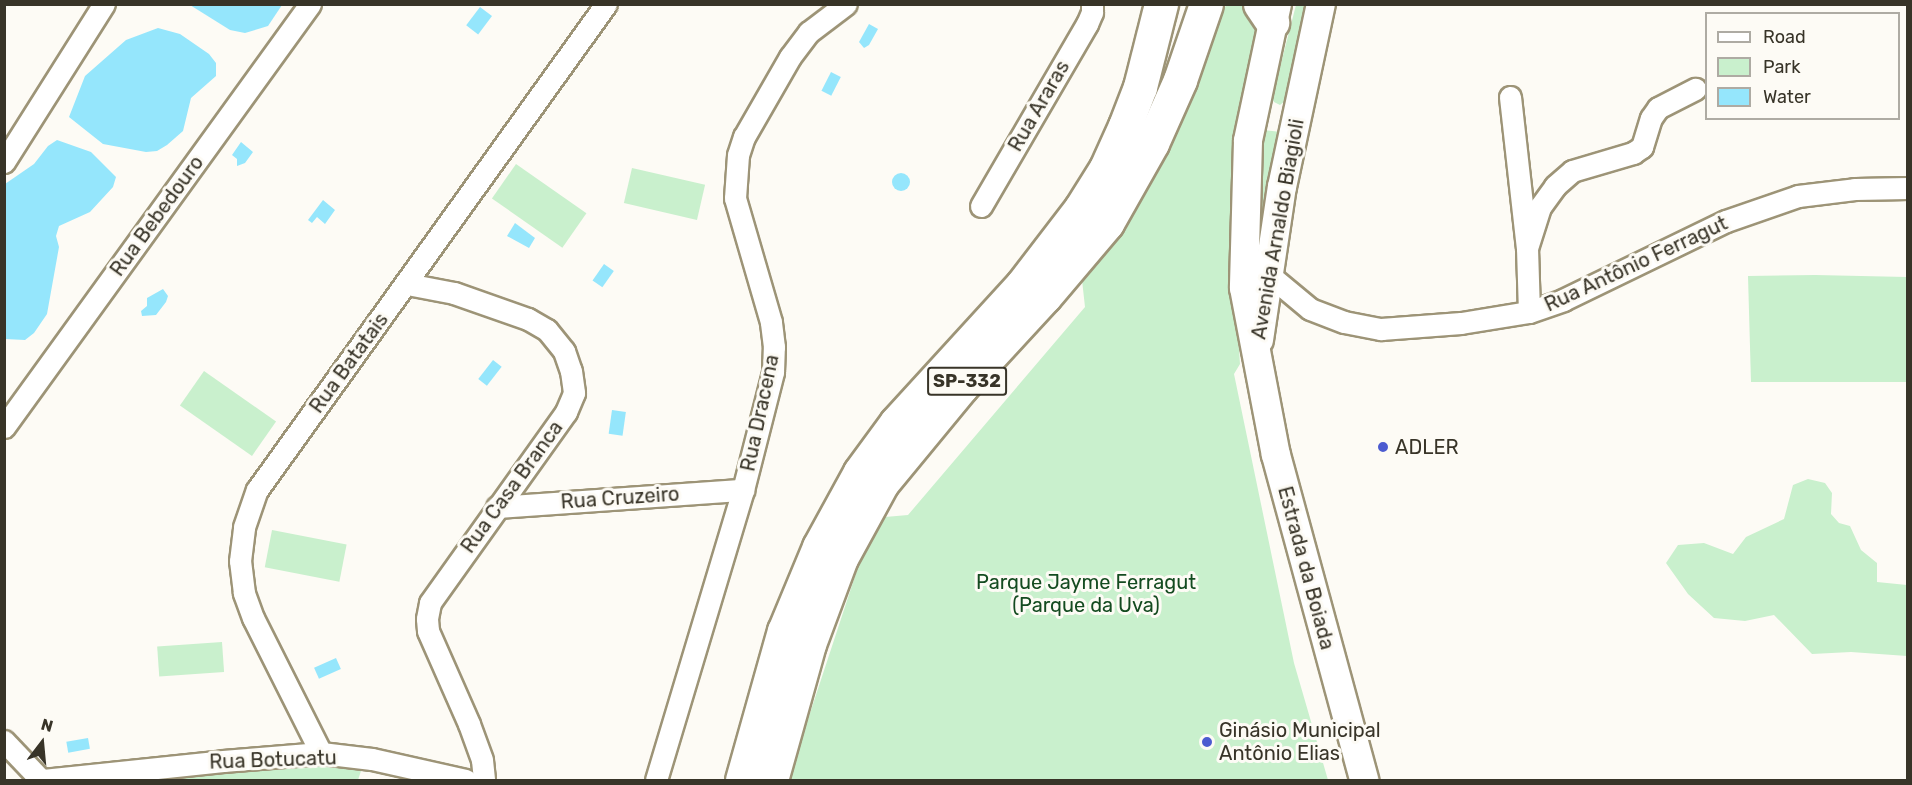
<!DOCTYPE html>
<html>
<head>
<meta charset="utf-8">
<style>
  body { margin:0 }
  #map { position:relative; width:1912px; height:785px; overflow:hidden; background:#fdfbf5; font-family:Rubik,sans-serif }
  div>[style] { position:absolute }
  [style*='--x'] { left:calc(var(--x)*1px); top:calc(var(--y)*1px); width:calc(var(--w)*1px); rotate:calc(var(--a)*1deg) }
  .green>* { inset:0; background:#c9f0cd; transform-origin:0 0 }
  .water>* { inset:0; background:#95e6fc; transform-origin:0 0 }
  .round { border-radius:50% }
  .roads { filter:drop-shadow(2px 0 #9d9477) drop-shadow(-2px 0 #9d9477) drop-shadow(0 2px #9d9477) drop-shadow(0 -2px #9d9477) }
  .street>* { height:21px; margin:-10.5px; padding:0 10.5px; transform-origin:10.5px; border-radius:10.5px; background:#fff }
  .secondary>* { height:28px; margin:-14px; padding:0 14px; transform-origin:14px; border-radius:14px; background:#fff }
  .primary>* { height:33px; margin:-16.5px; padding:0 16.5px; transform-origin:16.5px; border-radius:16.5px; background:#fff }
  .dots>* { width:16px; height:16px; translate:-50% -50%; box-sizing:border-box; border:3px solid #fdfbf5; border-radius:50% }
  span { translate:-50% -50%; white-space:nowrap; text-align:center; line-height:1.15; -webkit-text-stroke:6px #fdfbf5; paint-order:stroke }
  .shield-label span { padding:2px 4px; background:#fdfbf5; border:2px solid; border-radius:4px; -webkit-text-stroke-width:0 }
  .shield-label { font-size:18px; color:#383428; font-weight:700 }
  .street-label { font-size:20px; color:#383428 }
  .poi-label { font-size:20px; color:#383428 }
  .left { translate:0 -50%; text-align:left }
  .park-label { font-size:20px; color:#144b20 }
  .frame { position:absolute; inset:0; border:6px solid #383428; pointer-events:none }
  .legend { position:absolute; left:1705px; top:12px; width:195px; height:108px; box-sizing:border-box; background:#fdfbf5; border:2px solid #aeaba3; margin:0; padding:8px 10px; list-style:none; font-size:18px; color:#383428 }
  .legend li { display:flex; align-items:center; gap:12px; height:30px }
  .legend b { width:30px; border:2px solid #aeaba3 }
  .north { position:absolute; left:12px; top:713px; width:60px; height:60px; -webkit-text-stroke:4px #fdfbf5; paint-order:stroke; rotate:16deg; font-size:16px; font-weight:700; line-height:24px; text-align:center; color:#383428 }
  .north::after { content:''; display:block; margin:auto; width:21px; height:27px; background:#383428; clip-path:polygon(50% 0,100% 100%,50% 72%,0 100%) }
</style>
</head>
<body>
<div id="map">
  <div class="green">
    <i style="clip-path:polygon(1226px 5px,1244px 5px,1258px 16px,1233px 146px,1232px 244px,1240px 364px,1234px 374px,1294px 663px,1328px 780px,788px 780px,862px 555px,885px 517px,908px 515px,1085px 307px,1082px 280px,1113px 236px,1194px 89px)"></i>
    <i style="clip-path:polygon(1296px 5px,1312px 5px,1285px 101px,1280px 105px,1274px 102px,1272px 98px)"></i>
    <i style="clip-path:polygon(1263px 130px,1281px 132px,1260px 246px,1257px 141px)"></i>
    <i style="left:516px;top:164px;width:86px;height:42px;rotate:35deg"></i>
    <i style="left:632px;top:168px;width:75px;height:36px;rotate:13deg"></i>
    <i style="clip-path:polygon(1815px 275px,1907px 277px,1907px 382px,1751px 382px,1748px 276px)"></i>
    <i style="left:204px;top:371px;width:88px;height:42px;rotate:35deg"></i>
    <i style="clip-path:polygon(1808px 479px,1825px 483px,1832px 493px,1831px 514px,1839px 523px,1850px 526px,1861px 550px,1877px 563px,1877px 582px,1907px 585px,1907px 656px,1851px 652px,1812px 654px,1774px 615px,1745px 621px,1714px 618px,1688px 594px,1666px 563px,1678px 545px,1704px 543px,1733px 554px,1746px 537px,1784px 519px,1793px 485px)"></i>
    <i style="left:272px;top:530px;width:76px;height:38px;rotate:11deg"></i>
    <i style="left:222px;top:642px;width:30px;height:65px;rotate:86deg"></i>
    <i style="clip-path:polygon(320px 762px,362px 768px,358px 780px,105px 780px)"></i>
  </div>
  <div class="water">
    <i style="clip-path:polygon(190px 5px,282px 5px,268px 26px,245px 33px,230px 30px)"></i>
    <i style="left:480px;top:7px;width:15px;height:23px;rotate:37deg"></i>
    <i style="clip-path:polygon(869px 24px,878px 29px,869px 45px,864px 48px,859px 42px)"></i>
    <i style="clip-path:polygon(158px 28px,180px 34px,209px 54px,216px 63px,216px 76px,191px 98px,183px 131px,167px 145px,157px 151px,146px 152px,103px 144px,69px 117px,85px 76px,126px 40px)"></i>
    <i style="left:831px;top:72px;width:11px;height:21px;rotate:27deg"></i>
    <i style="clip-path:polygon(57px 140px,91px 152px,116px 177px,113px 187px,90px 212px,59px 226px,56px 236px,59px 247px,47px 314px,34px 333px,25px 340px,5px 339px,5px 184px,34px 164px,48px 146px)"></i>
    <i style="clip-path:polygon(241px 142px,253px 152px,245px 163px,237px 166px,237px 159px,232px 155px)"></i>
    <i class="round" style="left:892px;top:173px;width:18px;height:18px"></i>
    <i style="clip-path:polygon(323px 200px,335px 210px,325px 224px,317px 217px,312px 223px,308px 220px)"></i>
    <i style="clip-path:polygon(515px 223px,535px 238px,529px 248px,507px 236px)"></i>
    <i style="left:604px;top:264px;width:12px;height:20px;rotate:35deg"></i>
    <i style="clip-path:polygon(163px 289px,168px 296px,166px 302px,156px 315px,142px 316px,141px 311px,147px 306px,147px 298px)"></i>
    <i style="left:493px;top:360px;width:11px;height:24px;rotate:38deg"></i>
    <i style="left:612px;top:410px;width:14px;height:24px;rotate:8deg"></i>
    <i style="left:336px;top:658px;width:12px;height:24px;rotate:66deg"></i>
    <i style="left:88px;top:738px;width:11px;height:22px;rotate:80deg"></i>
  </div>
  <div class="roads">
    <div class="street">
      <i style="--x:1510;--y:97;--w:152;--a:83.6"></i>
      <i style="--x:1527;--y:248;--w:64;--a:88.2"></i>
      <i style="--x:4;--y:162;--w:187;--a:-57.7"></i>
      <i style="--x:981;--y:206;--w:211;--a:-59.8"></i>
      <i style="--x:1087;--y:24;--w:13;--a:-67"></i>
      <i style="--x:1092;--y:12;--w:8;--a:-90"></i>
      <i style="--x:1527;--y:248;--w:43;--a:-72.4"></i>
      <i style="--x:1540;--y:207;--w:26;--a:-54"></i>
      <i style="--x:1555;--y:186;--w:23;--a:-41"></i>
      <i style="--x:1572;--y:171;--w:64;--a:-16.4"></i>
      <i style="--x:1633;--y:153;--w:11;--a:-34"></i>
      <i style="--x:1642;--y:147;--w:30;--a:-73"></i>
      <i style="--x:1651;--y:118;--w:12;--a:-55"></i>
      <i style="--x:1658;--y:108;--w:42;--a:-27.2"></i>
      <i style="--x:1262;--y:269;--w:62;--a:39.8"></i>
      <i style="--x:1310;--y:309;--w:36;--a:21"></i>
      <i style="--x:1344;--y:322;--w:38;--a:11"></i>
      <i style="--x:1381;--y:329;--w:80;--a:-4.3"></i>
      <i style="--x:1461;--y:323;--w:69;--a:-9.2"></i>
      <i style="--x:1529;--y:312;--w:36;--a:-19"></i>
      <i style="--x:1563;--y:300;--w:181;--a:-25.9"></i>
      <i style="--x:1726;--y:221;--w:76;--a:-19.1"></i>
      <i style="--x:1798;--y:196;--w:57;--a:-7"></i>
      <i style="--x:1855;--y:189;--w:53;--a:-1.1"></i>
      <i style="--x:407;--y:284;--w:48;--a:10.8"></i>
      <i style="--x:454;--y:293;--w:78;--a:19.4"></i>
      <i style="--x:528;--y:319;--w:22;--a:30"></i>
      <i style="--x:547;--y:330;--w:27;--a:51"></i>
      <i style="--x:564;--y:351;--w:21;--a:71"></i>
      <i style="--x:571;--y:371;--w:22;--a:82"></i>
      <i style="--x:574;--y:393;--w:21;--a:113"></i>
      <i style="--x:566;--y:412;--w:234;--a:125.5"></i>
      <i style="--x:430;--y:603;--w:16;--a:101"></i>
      <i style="--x:427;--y:619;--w:12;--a:85"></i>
      <i style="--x:428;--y:631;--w:102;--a:66.2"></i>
      <i style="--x:469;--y:724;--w:38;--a:70"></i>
      <i style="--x:482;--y:760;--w:20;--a:84"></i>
      <i style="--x:4;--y:427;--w:522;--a:-54.12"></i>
      <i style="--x:497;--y:507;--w:247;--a:-4"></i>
      <i style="--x:4;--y:741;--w:54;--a:46.5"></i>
      <i style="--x:321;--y:753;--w:151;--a:-116.7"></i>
      <i style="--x:253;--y:618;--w:27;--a:-110"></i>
      <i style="--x:244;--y:593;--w:32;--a:-97"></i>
      <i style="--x:240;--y:561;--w:34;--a:-83"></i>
      <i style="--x:244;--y:527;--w:39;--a:-71"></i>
      <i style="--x:257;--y:490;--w:598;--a:-54.32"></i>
      <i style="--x:43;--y:780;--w:181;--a:-6"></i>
      <i style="--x:223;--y:761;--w:98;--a:-4.7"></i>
      <i style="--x:321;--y:753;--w:51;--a:6.7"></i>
      <i style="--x:372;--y:759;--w:96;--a:12.6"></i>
      <i style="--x:656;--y:780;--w:303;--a:-73.3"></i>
      <i style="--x:743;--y:490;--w:122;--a:-75.7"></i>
      <i style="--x:773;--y:372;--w:25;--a:-88"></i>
      <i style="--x:774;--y:347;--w:25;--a:-97"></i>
      <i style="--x:771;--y:322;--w:129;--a:-106.2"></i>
      <i style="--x:735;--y:198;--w:43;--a:-86"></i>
      <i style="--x:738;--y:155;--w:19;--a:-72"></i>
      <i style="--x:744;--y:137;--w:92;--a:-60.1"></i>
      <i style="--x:790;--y:57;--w:31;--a:-53"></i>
      <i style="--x:809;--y:32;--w:46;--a:-37.1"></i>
    </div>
    <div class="secondary">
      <i style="--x:1277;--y:4;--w:140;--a:102"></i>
      <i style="--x:1248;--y:141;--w:147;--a:91.6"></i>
      <i style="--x:1244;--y:288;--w:170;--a:79.2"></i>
      <i style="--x:1276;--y:455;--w:337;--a:74.8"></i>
      <i style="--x:1259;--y:340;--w:155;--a:-81.5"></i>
      <i style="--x:1282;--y:187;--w:187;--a:-78"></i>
    </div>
    <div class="primary">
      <i style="--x:1260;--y:4;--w:22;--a:56"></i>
      <i style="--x:742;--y:780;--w:155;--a:-74.3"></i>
      <i style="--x:784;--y:631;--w:91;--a:-67.4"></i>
      <i style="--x:819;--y:547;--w:85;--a:-61.3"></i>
      <i style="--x:860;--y:472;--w:61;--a:-53.7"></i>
      <i style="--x:896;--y:423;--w:187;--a:-47.6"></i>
      <i style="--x:1022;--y:285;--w:97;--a:-52.5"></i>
      <i style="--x:1081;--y:208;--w:47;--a:-58"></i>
      <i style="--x:1106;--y:168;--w:46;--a:-65.7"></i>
      <i style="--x:1125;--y:126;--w:42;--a:-69"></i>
      <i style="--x:1140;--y:87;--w:86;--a:-75.8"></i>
      <i style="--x:771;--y:780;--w:141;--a:-74.4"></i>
      <i style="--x:809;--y:644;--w:92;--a:-69.6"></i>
      <i style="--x:841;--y:558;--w:85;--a:-61.3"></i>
      <i style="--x:882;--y:483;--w:124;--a:-50.5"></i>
      <i style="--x:961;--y:387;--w:124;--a:-47.3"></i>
      <i style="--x:1045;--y:296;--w:96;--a:-49.7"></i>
      <i style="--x:1107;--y:223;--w:92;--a:-60.6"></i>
      <i style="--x:1152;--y:143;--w:69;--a:-66"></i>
      <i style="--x:1180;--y:80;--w:80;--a:-71.1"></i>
    </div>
  </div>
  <div class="dots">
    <i style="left:1383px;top:447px;background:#4c5bd0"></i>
    <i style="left:1207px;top:742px;background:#4c5bd0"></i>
  </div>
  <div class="shield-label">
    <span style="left:967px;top:381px">SP-332</span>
  </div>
  <div class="street-label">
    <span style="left:1039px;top:106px;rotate:-60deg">Rua Araras</span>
    <span style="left:157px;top:216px;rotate:-54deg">Rua Bebedouro</span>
    <span style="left:1278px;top:229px;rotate:-80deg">Avenida Arnaldo Biagioli</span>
    <span style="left:1636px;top:264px;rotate:-25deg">Rua Antônio Ferragut</span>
    <span style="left:349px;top:363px;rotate:-54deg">Rua Batatais</span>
    <span style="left:760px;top:413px;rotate:-78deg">Rua Dracena</span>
    <span style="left:512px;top:487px;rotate:-54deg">Rua Casa Branca</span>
    <span style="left:620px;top:498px;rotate:-4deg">Rua Cruzeiro</span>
    <span style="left:1306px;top:568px;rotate:75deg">Estrada da Boiada</span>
    <span style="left:273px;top:760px;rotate:-2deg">Rua Botucatu</span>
  </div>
  <div class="poi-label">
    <span class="left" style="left:1395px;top:447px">ADLER</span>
    <span class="left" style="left:1219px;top:742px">Ginásio Municipal<br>Antônio Elias</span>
  </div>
  <div class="park-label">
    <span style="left:1086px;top:594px">Parque Jayme Ferragut<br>(Parque da Uva)</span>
  </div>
  <div class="frame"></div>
  <ul class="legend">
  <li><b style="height:8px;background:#fff"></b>Road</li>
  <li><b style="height:16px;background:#c9f0cd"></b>Park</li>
  <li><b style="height:16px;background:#95e6fc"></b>Water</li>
  </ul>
  <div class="north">N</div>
</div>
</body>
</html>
